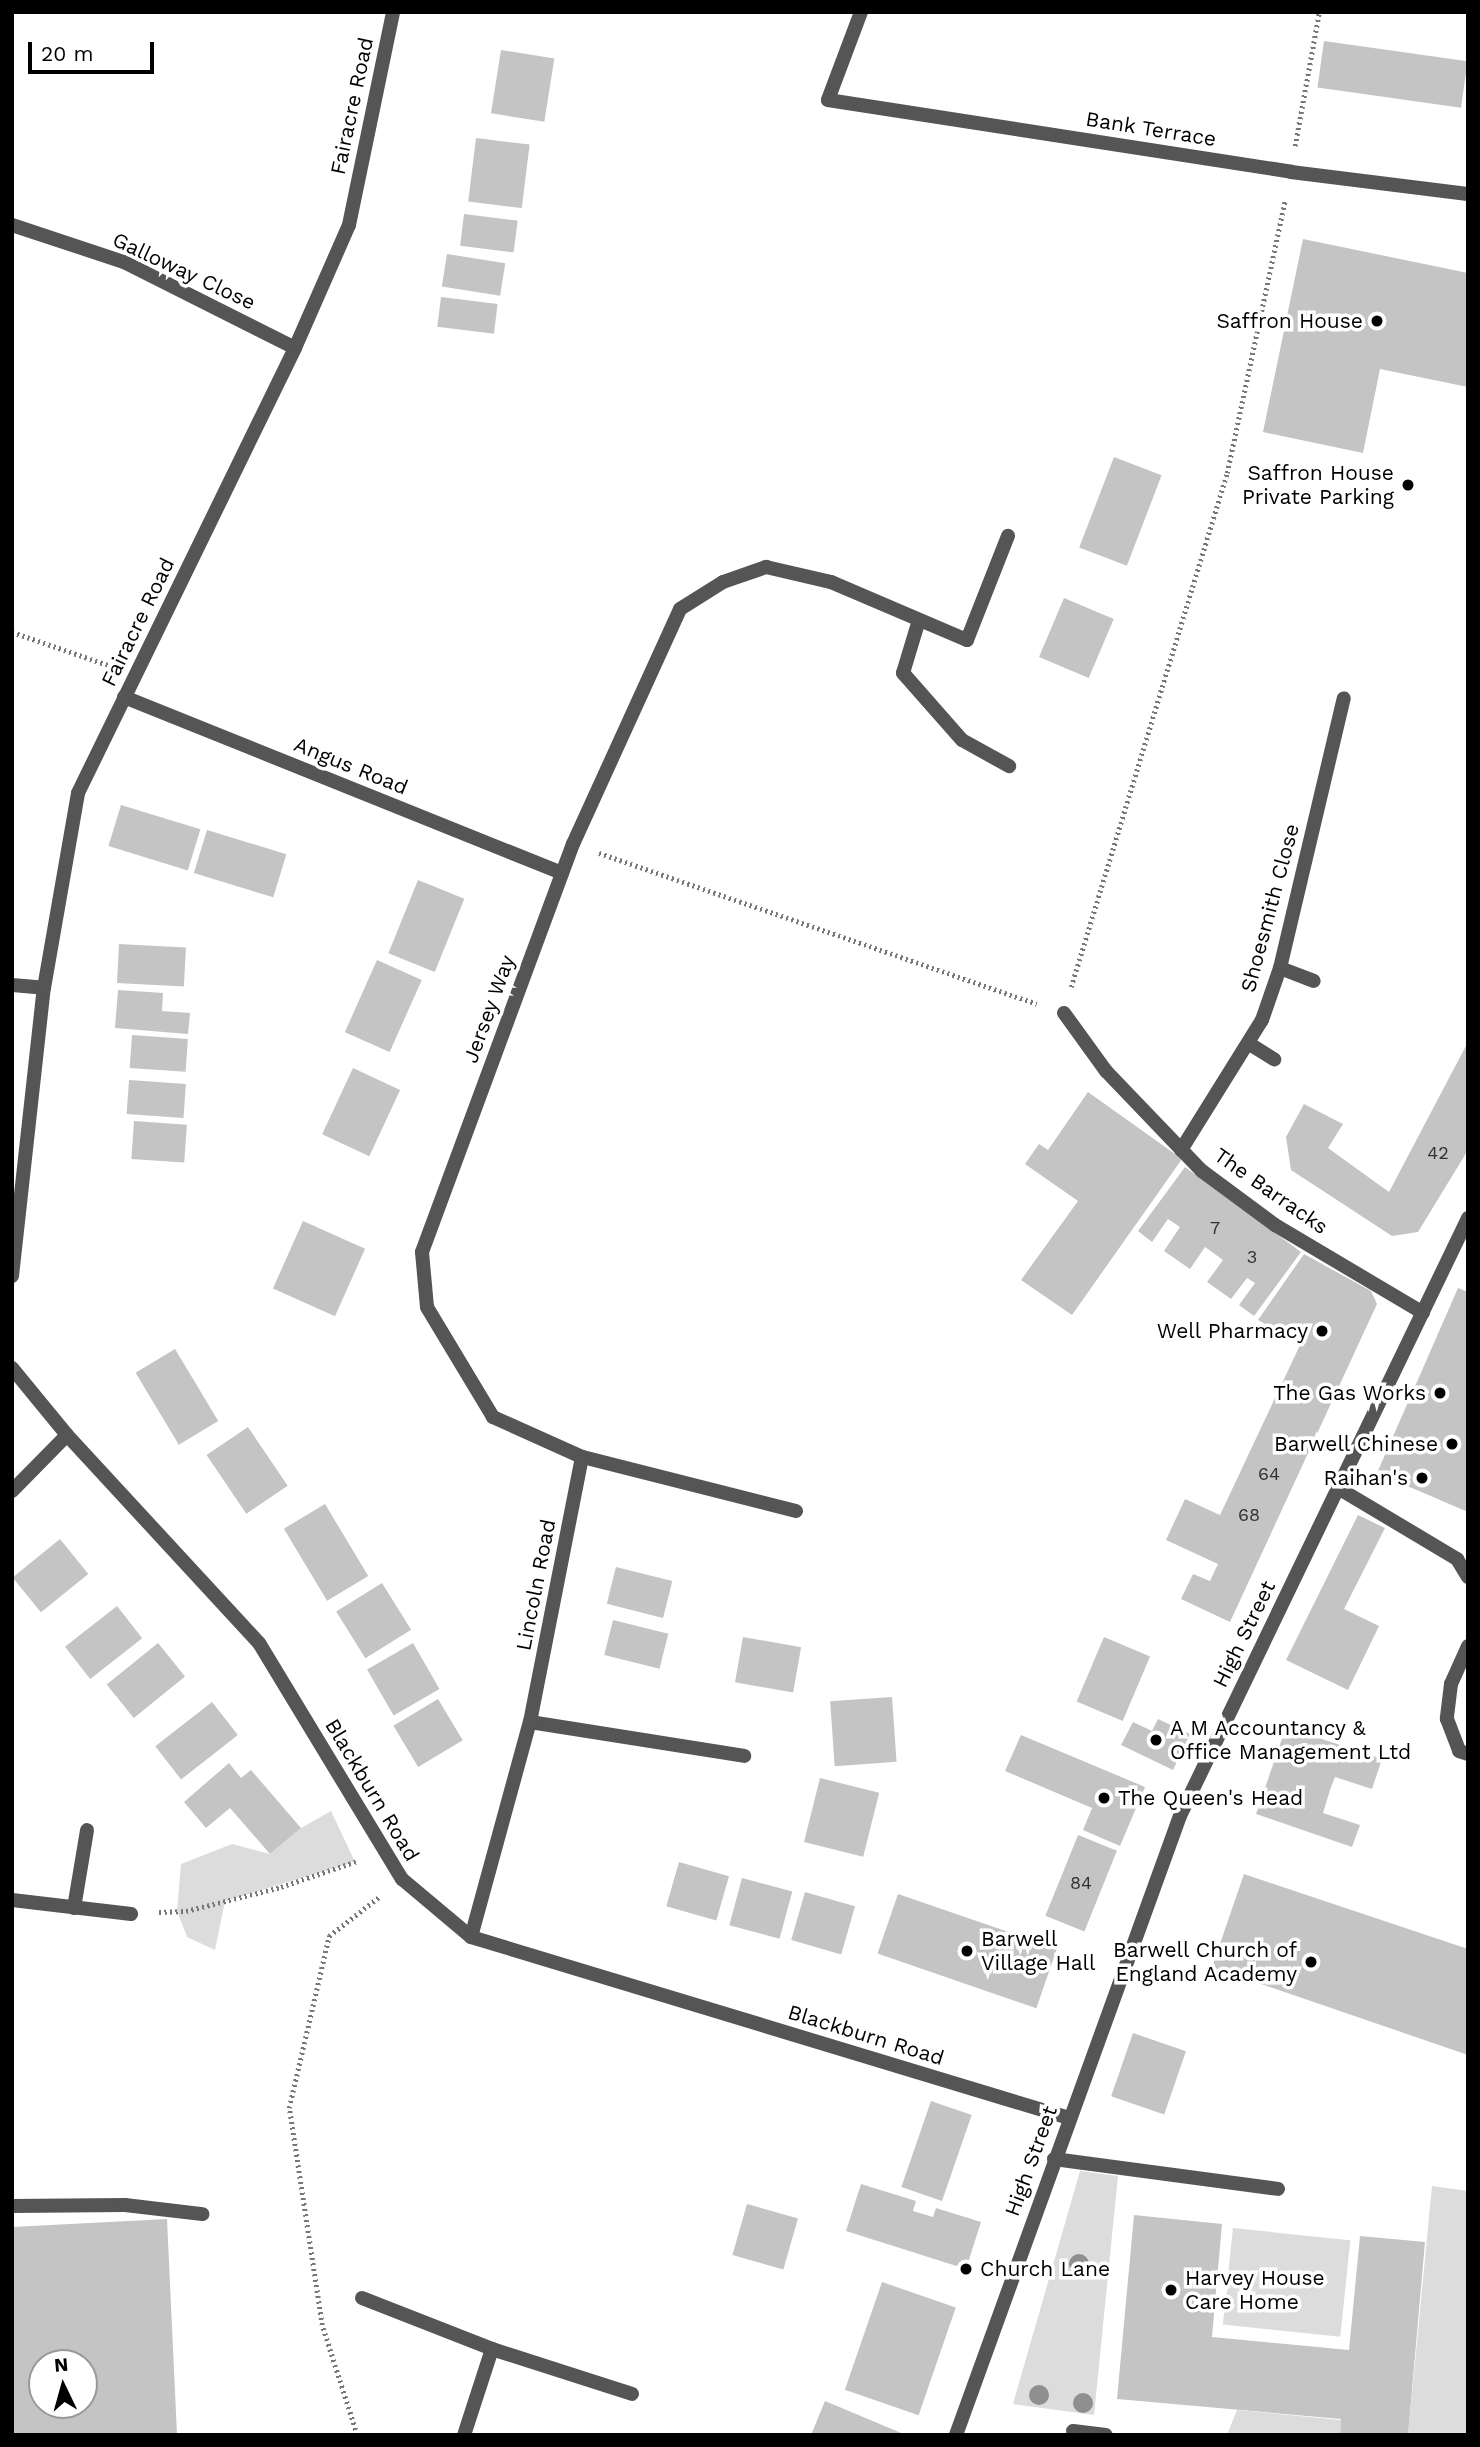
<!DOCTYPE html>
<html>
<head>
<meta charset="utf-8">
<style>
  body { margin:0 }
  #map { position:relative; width:1480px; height:2447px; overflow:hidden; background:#fff; font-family:"Work Sans",sans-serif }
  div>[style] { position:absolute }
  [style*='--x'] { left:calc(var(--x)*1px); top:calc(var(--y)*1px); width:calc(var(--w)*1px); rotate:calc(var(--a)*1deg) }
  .green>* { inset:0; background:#dcdcdc; transform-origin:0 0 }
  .building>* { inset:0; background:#c4c4c4; transform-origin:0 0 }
  .path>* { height:4.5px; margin-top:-2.25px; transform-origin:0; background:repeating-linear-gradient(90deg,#777 0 2px,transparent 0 5.5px) }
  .service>* { height:14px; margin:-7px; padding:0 7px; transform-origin:7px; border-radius:7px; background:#555 }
  .minor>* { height:14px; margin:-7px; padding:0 7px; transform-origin:7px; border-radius:7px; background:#555 }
  .tertiary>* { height:14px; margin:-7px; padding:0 7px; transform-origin:7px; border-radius:7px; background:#555 }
  .trees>* { width:20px; height:20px; margin:-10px; border-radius:50%; background:#8f8f8f }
  .dots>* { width:19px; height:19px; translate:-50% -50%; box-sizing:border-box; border:4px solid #fff; border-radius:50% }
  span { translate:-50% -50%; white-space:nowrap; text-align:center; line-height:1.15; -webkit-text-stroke:7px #fff; paint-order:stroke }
  .number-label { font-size:18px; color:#313131 }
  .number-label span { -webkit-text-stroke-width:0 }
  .street-label { font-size:21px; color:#000 }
  .poi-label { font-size:21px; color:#000 }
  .right { translate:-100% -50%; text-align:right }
  .left { translate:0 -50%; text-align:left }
  .frame { position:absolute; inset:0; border:14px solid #000; pointer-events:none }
  .north { position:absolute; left:28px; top:2349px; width:70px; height:70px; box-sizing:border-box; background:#fff; border:2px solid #999; border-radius:50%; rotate:355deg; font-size:19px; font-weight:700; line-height:28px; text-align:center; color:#000 }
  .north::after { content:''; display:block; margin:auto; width:24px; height:32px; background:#000; clip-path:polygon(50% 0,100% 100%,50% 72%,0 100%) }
  .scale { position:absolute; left:28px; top:42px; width:126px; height:32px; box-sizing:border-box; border:4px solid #000; border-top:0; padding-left:9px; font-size:21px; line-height:24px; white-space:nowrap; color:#000; -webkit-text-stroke:5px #fff; paint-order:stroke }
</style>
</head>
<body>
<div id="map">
  <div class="green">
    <i style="clip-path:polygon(331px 1811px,355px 1862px,225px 1901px,215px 1950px,187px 1937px,177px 1911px,181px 1864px,232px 1844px,270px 1854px,301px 1828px)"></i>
    <i style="clip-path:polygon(1080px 2171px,1118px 2176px,1094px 2415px,1013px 2404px)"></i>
    <i style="clip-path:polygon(1432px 2186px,1468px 2191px,1468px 2435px,1408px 2435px)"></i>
    <i style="left:1233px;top:2228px;width:118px;height:97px;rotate:6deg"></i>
    <i style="clip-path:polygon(1237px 2410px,1341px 2420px,1340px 2435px,1227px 2435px)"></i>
  </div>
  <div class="building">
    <i style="left:1324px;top:41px;width:145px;height:47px;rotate:8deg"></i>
    <i style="left:501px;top:50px;width:54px;height:64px;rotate:9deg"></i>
    <i style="left:476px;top:138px;width:54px;height:64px;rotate:7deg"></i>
    <i style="left:464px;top:214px;width:54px;height:32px;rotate:7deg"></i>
    <i style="clip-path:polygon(1303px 239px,1468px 273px,1468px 387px,1380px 369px,1363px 453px,1263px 432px)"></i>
    <i style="left:447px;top:254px;width:59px;height:33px;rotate:9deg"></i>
    <i style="left:441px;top:297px;width:57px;height:30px;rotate:7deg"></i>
    <i style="left:1114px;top:457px;width:51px;height:97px;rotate:21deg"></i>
    <i style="left:1064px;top:598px;width:54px;height:64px;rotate:23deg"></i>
    <i style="left:121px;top:805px;width:83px;height:43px;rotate:17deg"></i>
    <i style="left:207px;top:830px;width:83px;height:45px;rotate:17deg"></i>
    <i style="left:418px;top:880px;width:50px;height:79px;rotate:22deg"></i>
    <i style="left:119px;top:944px;width:67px;height:39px;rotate:3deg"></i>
    <i style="left:377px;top:960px;width:49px;height:79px;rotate:24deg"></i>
    <i style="clip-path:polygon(118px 990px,163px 993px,162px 1011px,190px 1013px,188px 1034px,115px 1028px)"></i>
    <i style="left:132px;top:1035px;width:56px;height:33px;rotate:4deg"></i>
    <i style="clip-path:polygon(1468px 1042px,1468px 1150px,1418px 1232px,1392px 1236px,1291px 1170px,1286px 1137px,1304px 1104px,1343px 1124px,1328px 1148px,1389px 1192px)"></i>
    <i style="left:353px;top:1068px;width:52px;height:73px;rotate:25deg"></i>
    <i style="left:129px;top:1080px;width:57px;height:34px;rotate:4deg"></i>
    <i style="clip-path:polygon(1088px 1092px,1182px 1159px,1072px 1315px,1021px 1280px,1078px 1201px,1025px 1164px,1039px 1144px,1048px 1150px)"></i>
    <i style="left:134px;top:1121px;width:53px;height:38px;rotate:4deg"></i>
    <i style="clip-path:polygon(1185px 1167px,1301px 1252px,1254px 1316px,1239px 1305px,1255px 1283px,1247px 1278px,1231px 1299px,1207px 1282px,1223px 1260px,1205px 1247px,1190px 1269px,1164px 1251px,1180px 1227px,1168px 1219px,1152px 1242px,1138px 1231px)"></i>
    <i style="left:303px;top:1221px;width:68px;height:74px;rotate:24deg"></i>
    <i style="clip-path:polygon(1304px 1254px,1371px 1291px,1377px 1304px,1230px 1622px,1181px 1599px,1193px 1574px,1210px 1581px,1218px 1564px,1166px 1540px,1185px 1499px,1220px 1515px,1301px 1343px,1258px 1320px)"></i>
    <i style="clip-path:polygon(1458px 1288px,1468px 1292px,1468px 1512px,1377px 1473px)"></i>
    <i style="left:175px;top:1349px;width:84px;height:46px;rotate:59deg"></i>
    <i style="left:248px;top:1427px;width:71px;height:50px;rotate:56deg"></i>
    <i style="left:325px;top:1504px;width:84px;height:48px;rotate:59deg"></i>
    <i style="clip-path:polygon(1358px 1515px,1385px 1528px,1344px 1609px,1379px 1626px,1348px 1690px,1286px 1660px)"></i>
    <i style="left:60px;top:1539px;width:45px;height:61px;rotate:51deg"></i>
    <i style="left:616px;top:1567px;width:58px;height:38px;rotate:14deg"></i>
    <i style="left:382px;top:1583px;width:55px;height:54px;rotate:58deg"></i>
    <i style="left:117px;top:1606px;width:41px;height:66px;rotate:52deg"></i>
    <i style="left:613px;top:1620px;width:57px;height:36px;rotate:14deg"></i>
    <i style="left:743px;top:1637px;width:59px;height:46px;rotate:10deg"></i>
    <i style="left:1104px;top:1637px;width:50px;height:70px;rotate:23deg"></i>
    <i style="left:158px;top:1643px;width:43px;height:66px;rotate:51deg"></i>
    <i style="left:413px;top:1643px;width:53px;height:53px;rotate:60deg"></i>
    <i style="left:892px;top:1697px;width:65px;height:62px;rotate:86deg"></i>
    <i style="left:438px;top:1699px;width:48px;height:52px;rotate:59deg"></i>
    <i style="left:212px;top:1702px;width:42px;height:72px;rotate:52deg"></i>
    <i style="clip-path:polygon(1158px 1719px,1190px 1734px,1173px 1770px,1121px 1745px,1133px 1722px,1152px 1731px)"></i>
    <i style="clip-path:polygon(1286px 1727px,1382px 1759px,1372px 1789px,1335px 1777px,1330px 1790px,1323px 1813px,1360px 1825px,1352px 1847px,1256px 1814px)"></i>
    <i style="clip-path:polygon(1021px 1735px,1145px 1787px,1120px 1846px,1083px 1830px,1092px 1808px,1005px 1771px)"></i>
    <i style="clip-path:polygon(229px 1763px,241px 1778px,251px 1770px,301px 1828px,270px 1854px,230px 1808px,206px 1828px,184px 1802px)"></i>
    <i style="left:820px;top:1778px;width:61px;height:66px;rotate:14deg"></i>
    <i style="left:1078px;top:1835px;width:42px;height:87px;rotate:22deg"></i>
    <i style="left:679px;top:1862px;width:52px;height:46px;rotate:16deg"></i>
    <i style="clip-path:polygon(1244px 1874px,1468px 1949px,1468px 2055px,1212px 1967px)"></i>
    <i style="left:742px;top:1878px;width:52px;height:49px;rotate:15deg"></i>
    <i style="left:805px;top:1892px;width:52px;height:50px;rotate:16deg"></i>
    <i style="left:898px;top:1894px;width:168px;height:63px;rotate:19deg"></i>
    <i style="left:1133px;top:2033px;width:56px;height:67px;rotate:19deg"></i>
    <i style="left:931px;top:2101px;width:43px;height:91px;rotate:19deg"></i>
    <i style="clip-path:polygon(861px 2184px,916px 2201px,913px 2211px,933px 2217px,936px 2208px,981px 2222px,966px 2269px,846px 2231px)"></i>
    <i style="left:747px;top:2204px;width:53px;height:53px;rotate:16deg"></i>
    <i style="clip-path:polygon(1134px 2215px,1222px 2224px,1212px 2337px,1349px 2350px,1360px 2236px,1425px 2242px,1408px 2435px,1340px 2435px,1341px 2419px,1117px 2399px)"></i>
    <i style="clip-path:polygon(evenodd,167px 2219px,177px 2435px,12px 2435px,12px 2227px,167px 2219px,42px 2363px,84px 2363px,84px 2405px,42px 2405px,42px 2363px)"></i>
    <i style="left:882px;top:2282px;width:78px;height:114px;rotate:19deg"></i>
    <i style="clip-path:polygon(825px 2401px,906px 2435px,811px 2435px)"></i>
  </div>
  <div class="path">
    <i style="--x:1295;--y:146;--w:136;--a:-79.8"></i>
    <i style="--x:12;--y:632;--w:105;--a:19"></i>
    <i style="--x:599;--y:853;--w:463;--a:19"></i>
    <i style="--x:1071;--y:987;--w:537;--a:-73.12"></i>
    <i style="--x:1227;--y:473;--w:280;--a:-78"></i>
    <i style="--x:159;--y:1912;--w:27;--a:-2"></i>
    <i style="--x:186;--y:1911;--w:98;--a:-14.2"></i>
    <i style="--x:281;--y:1887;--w:80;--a:-18.9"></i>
    <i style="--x:357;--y:2435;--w:115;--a:-107.7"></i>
    <i style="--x:322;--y:2325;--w:219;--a:-98.6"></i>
    <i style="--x:289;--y:2108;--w:177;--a:-76.9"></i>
    <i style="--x:329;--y:1936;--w:63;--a:-38"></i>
  </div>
  <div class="service">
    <i style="--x:967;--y:640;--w:112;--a:-68.5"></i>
    <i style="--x:903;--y:673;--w:89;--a:48.6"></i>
    <i style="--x:962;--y:740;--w:54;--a:29"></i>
    <i style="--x:1280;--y:968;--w:36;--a:21"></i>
    <i style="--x:1248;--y:1043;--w:31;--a:32"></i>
    <i style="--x:1338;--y:1488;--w:139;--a:30.8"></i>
    <i style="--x:1457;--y:1559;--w:21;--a:59"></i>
    <i style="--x:1468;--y:1646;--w:42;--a:114.1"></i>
    <i style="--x:1451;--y:1684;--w:35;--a:97"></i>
    <i style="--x:1447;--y:1719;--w:34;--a:69"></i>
    <i style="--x:1459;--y:1751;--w:9;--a:18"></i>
    <i style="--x:1054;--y:2159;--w:226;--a:7.6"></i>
    <i style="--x:12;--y:2206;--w:113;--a:-0.5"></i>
    <i style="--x:125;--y:2205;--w:78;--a:6.7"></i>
    <i style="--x:362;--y:2298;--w:140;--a:21.4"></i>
    <i style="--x:492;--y:2349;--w:90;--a:108"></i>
    <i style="--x:492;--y:2349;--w:147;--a:17.8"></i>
    <i style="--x:1073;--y:2431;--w:33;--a:7"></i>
  </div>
  <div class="minor">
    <i style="--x:861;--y:12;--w:94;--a:110.6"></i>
    <i style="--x:828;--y:100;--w:469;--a:8.8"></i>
    <i style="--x:1291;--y:172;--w:178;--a:7.1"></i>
    <i style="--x:12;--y:225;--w:118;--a:18.3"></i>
    <i style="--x:124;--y:262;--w:191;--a:26.7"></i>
    <i style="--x:903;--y:673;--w:55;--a:-73.2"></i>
    <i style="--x:124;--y:697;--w:472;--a:21.9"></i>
    <i style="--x:12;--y:985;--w:32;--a:5"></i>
    <i style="--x:1064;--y:1013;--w:72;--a:54.1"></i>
    <i style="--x:1106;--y:1071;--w:139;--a:46.2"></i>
    <i style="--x:1202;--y:1171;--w:91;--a:36.5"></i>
    <i style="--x:1275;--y:1225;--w:172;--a:30.7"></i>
    <i style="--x:1181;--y:1150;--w:153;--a:-58.1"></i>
    <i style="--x:1262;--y:1020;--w:55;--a:-70.9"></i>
    <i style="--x:1280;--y:968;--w:277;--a:-76.7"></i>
    <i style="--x:12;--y:1276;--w:290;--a:-83.7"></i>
    <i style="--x:44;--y:988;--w:198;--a:-80.1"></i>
    <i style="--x:78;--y:793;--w:495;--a:-64"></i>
    <i style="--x:295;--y:348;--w:134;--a:-66.3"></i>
    <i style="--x:349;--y:225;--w:217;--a:-78.3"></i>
    <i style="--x:12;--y:1368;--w:87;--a:50.6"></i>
    <i style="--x:67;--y:1435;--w:283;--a:47.3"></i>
    <i style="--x:259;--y:1643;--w:276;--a:58.8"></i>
    <i style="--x:402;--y:1879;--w:90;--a:40"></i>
    <i style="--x:471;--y:1937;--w:625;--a:16.84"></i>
    <i style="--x:12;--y:1491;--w:78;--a:-45.5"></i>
    <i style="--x:796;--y:1511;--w:221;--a:-165.8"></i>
    <i style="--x:582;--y:1457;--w:98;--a:-155.8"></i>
    <i style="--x:493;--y:1417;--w:128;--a:-121"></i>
    <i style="--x:427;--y:1307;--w:55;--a:-95.2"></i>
    <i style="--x:422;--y:1252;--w:435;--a:-69.7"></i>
    <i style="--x:573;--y:844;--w:258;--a:-65.5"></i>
    <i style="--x:680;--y:609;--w:51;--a:-32.1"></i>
    <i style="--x:723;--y:582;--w:46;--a:-19.2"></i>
    <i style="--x:766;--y:567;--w:67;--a:13"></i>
    <i style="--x:831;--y:582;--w:148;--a:23.1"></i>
    <i style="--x:530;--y:1722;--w:217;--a:9"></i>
    <i style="--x:12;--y:1900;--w:120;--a:6.7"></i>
    <i style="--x:74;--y:1908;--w:79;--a:-80.5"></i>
    <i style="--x:471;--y:1937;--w:223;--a:-74.7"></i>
    <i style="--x:530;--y:1722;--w:270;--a:-78.9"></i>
  </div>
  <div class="tertiary">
    <i style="--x:956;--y:2435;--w:658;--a:-70.11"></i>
    <i style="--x:1180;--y:1816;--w:664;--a:-64.28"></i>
  </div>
  <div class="trees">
    <i style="left:1079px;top:2264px"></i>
    <i style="left:1039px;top:2395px"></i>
    <i style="left:1083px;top:2403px"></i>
  </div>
  <div class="dots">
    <i style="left:1377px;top:321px;background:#000"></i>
    <i style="left:1408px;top:485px;background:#000"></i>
    <i style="left:1322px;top:1331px;background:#000"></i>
    <i style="left:1440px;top:1393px;background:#000"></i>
    <i style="left:1452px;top:1444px;background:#000"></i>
    <i style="left:1422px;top:1478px;background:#000"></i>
    <i style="left:1156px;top:1740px;background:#000"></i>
    <i style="left:1104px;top:1798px;background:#000"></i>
    <i style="left:967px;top:1951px;background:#000"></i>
    <i style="left:1311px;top:1962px;background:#000"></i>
    <i style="left:966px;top:2269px;background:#000"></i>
    <i style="left:1171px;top:2290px;background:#000"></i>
  </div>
  <div class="number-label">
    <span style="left:1438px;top:1153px">42</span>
    <span style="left:1215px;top:1228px">7</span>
    <span style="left:1252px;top:1257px">3</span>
    <span style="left:1269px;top:1474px">64</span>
    <span style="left:1249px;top:1515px">68</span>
    <span style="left:1081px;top:1883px">84</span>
  </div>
  <div class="street-label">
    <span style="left:352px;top:106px;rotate:-78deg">Fairacre Road</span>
    <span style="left:1151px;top:129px;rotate:9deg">Bank Terrace</span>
    <span style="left:184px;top:271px;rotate:25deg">Galloway Close</span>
    <span style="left:138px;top:622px;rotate:-64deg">Fairacre Road</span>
    <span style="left:351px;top:766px;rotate:22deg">Angus Road</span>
    <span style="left:1270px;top:908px;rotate:-75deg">Shoesmith Close</span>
    <span style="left:489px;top:1009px;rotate:-70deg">Jersey Way</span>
    <span style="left:1271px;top:1191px;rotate:35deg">The Barracks</span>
    <span style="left:536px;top:1585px;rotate:-79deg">Lincoln Road</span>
    <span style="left:1244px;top:1634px;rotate:-64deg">High Street</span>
    <span style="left:372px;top:1790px;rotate:59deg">Blackburn Road</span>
    <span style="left:866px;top:2035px;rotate:17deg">Blackburn Road</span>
    <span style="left:1031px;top:2161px;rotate:-70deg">High Street</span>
  </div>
  <div class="poi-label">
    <span class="right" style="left:1363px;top:321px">Saffron House</span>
    <span class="right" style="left:1394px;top:485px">Saffron House<br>Private Parking</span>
    <span class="right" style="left:1308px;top:1331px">Well Pharmacy</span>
    <span class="right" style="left:1426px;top:1393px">The Gas Works</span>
    <span class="right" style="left:1438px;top:1444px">Barwell Chinese</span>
    <span class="right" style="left:1408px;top:1478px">Raihan's</span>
    <span class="left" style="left:1170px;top:1740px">A M Accountancy &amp;<br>Office Management Ltd</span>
    <span class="left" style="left:1118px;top:1798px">The Queen's Head</span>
    <span class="left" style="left:981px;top:1951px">Barwell<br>Village Hall</span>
    <span class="right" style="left:1297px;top:1962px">Barwell Church of<br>England Academy</span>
    <span class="left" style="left:980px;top:2269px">Church Lane</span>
    <span class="left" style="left:1185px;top:2290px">Harvey House<br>Care Home</span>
  </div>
  <div class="frame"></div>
  <div class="north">N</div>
  <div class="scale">20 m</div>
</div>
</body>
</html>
